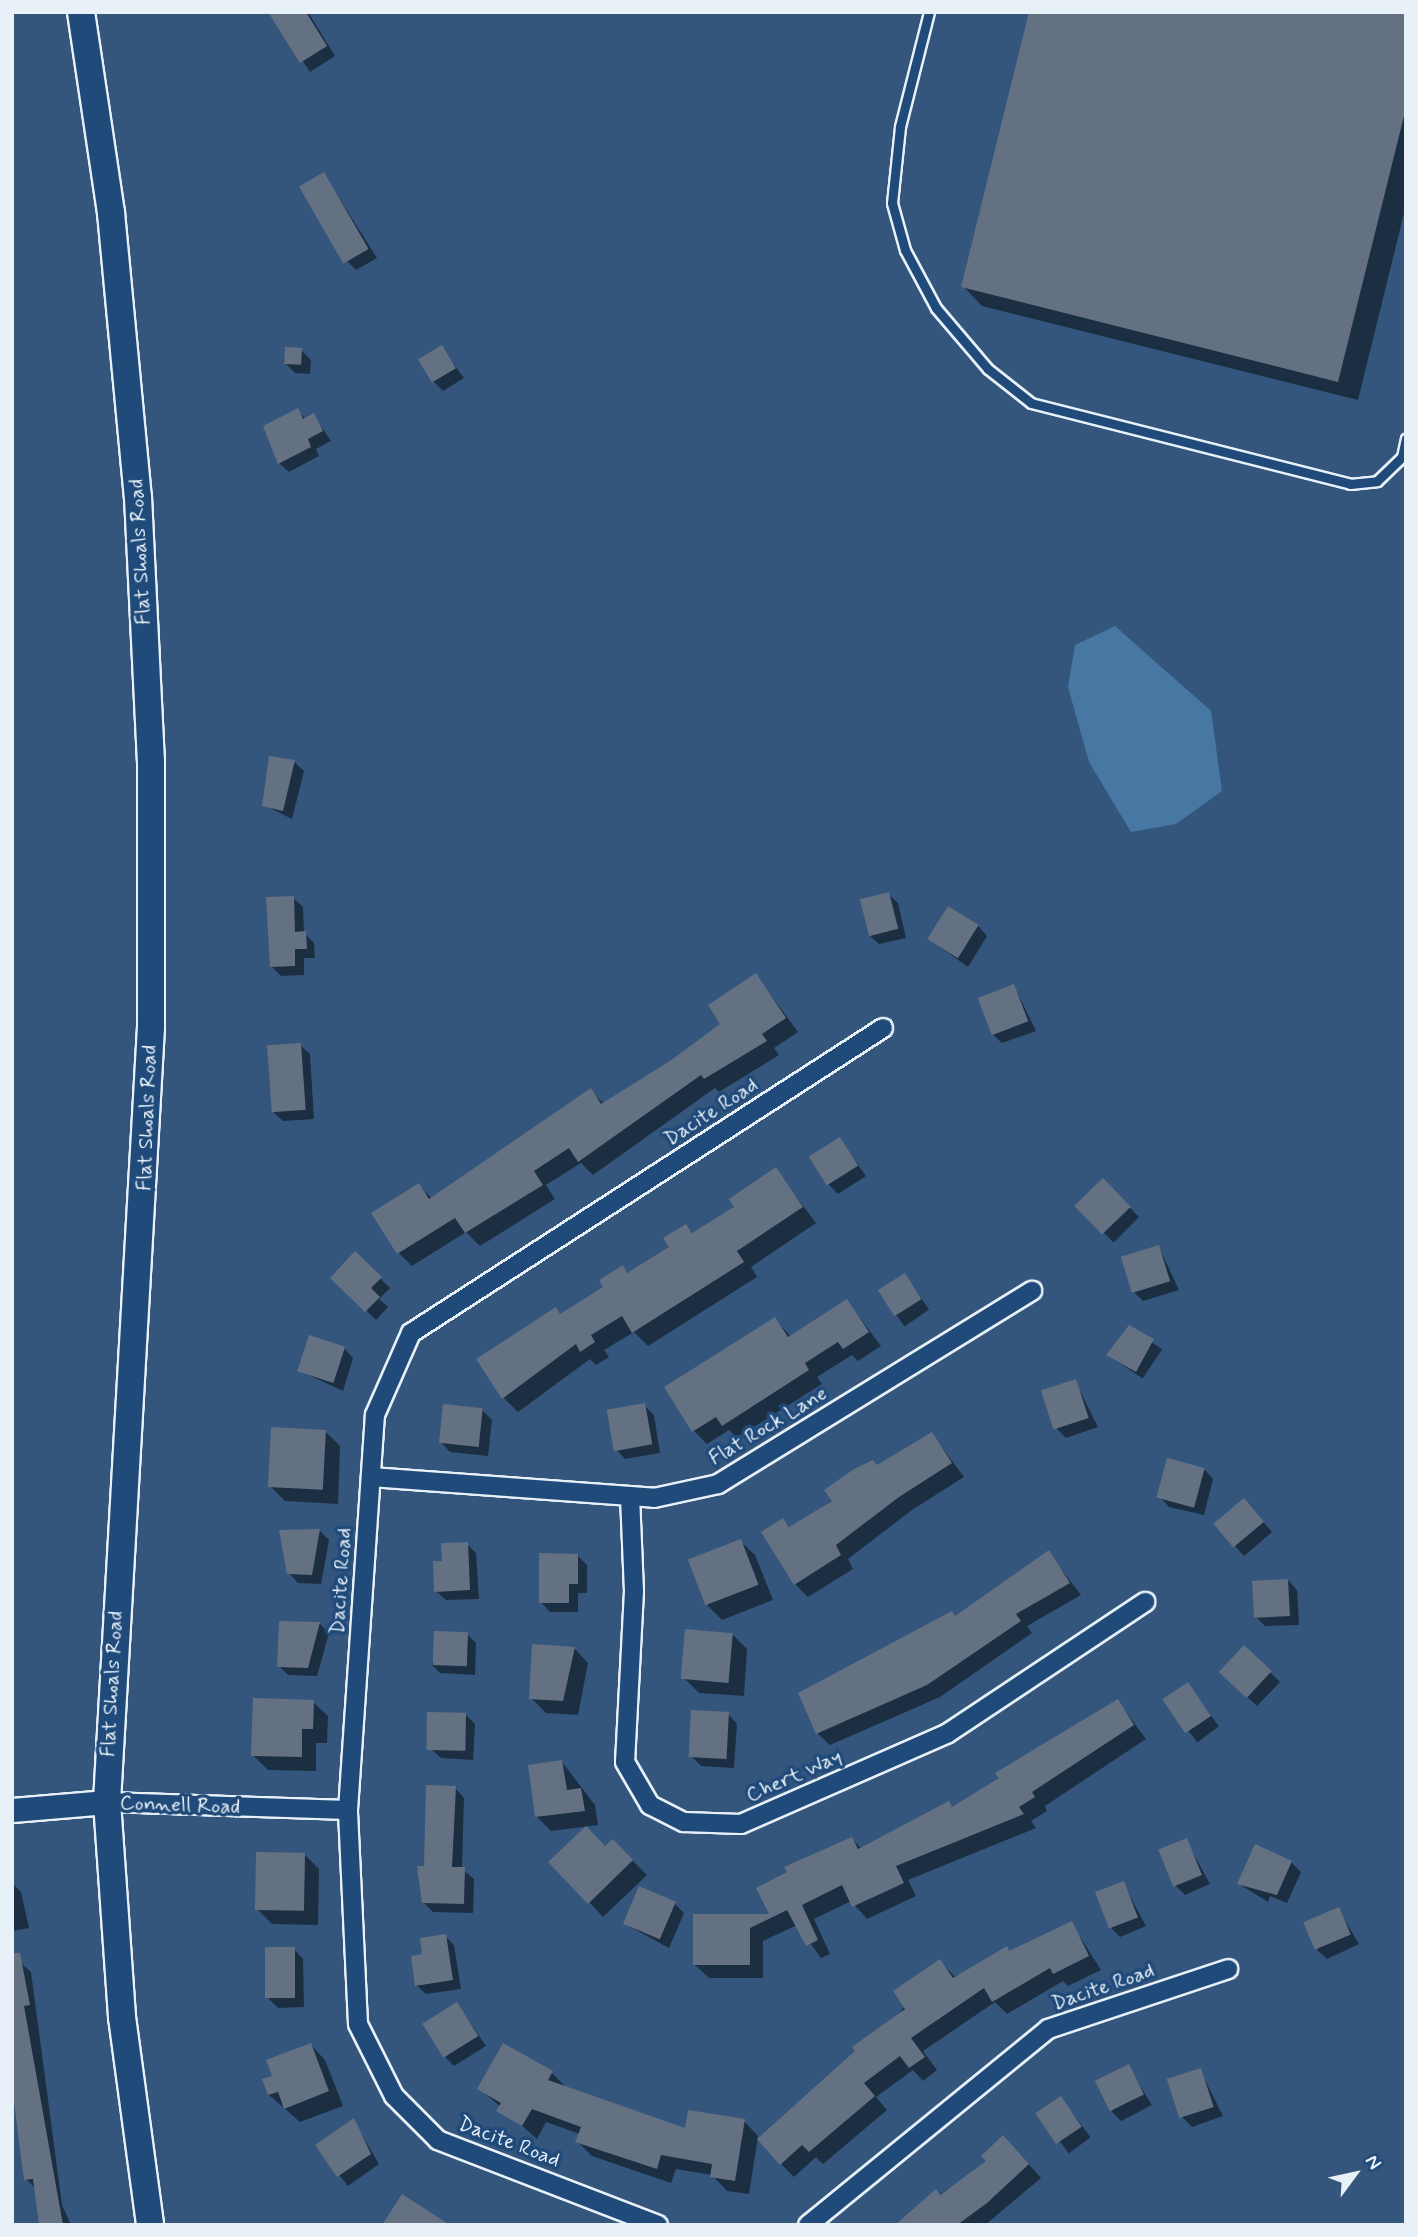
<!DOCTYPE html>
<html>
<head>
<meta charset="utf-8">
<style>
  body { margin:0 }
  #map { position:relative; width:1418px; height:2237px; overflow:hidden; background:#34567d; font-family:Mynerve,sans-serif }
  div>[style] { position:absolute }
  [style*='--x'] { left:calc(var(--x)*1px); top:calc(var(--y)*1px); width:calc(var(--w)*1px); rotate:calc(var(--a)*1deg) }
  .water>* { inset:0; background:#4678a3 }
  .shadow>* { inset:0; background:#0007; transform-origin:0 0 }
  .building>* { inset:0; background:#647183; transform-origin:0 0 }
  .roads { filter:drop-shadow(2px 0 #e8f1f8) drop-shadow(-2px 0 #e8f1f8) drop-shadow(0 2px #e8f1f8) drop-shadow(0 -2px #e8f1f8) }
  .service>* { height:9px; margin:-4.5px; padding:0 4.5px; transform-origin:4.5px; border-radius:4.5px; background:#1f4a7a }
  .minor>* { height:18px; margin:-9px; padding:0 9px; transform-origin:9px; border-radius:9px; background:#1f4a7a }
  .tertiary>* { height:23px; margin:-11.5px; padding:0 11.5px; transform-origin:11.5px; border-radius:11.5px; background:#1f4a7a }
  .secondary>* { height:26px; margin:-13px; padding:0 13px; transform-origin:13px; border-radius:13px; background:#1f4a7a }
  span { translate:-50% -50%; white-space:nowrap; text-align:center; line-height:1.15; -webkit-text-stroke:7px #1f4a7a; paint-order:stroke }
  .street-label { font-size:21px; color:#e8f1f8 }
  .frame { position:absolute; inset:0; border:14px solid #e8f1f8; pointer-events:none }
  .north { position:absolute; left:1320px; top:2139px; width:70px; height:70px; -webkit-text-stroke:5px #1f4a7a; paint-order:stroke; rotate:57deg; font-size:19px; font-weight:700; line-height:28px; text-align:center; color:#e8f1f8 }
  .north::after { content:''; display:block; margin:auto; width:24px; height:32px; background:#e8f1f8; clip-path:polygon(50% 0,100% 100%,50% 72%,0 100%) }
</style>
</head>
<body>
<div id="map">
  <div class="water">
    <i style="clip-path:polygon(1115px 626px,1211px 711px,1222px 791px,1176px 824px,1131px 832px,1089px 762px,1068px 687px,1075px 645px)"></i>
  </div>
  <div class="shadow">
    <i style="clip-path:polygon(270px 12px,308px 12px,335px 56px,310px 72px)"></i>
    <i style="clip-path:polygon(1406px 12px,1406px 205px,1358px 400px,982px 306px,963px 286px)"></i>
    <i style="clip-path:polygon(324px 174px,377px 258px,356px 270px,347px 261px)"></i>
    <i style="clip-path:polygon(441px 347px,464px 378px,443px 391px,433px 381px)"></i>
    <i style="clip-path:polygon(301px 350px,311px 360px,310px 374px,295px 373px,286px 364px)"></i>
    <i style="clip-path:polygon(297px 411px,306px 419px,314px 416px,331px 441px,316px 449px,319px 456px,289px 472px,279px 463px)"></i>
    <i style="clip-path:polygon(294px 762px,304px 771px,292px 819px,264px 805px)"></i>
    <i style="clip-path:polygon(888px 894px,898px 903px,906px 938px,879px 944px,869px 935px)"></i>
    <i style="clip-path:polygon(293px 898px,303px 907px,304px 933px,314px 943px,315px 958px,304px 958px,304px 975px,281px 976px,271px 966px)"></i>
    <i style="clip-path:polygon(978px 926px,987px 936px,968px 967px,929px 939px)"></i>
    <i style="clip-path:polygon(756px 975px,798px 1032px,774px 1048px,779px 1055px,719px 1092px,715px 1088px,593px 1175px,581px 1163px,546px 1185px,555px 1199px,480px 1246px,466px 1232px,412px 1266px,399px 1253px,419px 1185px,432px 1199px,590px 1090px,604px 1104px,671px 1062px,723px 1024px)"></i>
    <i style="clip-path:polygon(1014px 986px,1036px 1031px,1002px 1043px,992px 1034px)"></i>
    <i style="clip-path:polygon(300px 1045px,310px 1054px,314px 1119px,283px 1121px,273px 1112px)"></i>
    <i style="clip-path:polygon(839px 1139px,866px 1176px,838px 1194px,828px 1184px)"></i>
    <i style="clip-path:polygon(776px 1170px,816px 1223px,751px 1267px,757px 1277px,648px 1346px,634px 1332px,604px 1350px,609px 1357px,596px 1365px,590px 1359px,518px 1412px,504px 1398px,555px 1309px,561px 1315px,606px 1287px,622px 1268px,629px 1274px,671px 1248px,686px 1226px,694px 1234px,737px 1207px)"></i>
    <i style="left:1103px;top:1181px;width:51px;height:36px;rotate:45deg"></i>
    <i style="clip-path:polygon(1159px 1247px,1179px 1290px,1143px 1301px,1134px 1292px)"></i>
    <i style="clip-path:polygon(355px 1254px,390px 1288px,379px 1299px,388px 1307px,376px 1320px,333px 1278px)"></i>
    <i style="left:905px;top:1275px;width:42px;height:30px;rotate:55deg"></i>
    <i style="clip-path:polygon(847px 1301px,881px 1346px,858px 1361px,852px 1355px,817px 1377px,822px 1384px,737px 1438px,729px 1430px,707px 1444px,694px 1431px,666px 1388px,775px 1319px,791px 1337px)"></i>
    <i style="left:1129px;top:1327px;width:40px;height:35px;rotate:34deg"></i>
    <i style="clip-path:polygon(344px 1348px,353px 1358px,343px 1391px,300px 1371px)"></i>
    <i style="clip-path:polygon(1075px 1381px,1098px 1427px,1066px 1438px,1057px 1429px)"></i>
    <i style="clip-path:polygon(644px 1405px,654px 1415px,660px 1453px,625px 1459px,616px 1449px)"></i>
    <i style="clip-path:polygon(482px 1410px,492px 1420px,488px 1456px,450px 1452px,441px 1442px)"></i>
    <i style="clip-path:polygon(325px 1431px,340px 1446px,338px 1504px,285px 1501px,270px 1486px)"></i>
    <i style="clip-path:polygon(932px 1434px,964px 1477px,912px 1510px,848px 1559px,853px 1569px,808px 1597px,795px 1584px,783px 1520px,791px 1528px)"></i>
    <i style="clip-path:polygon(1204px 1469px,1213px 1479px,1204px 1515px,1169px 1507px,1160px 1497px)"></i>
    <i style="clip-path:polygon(1253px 1510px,1272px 1532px,1244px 1556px,1235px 1546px)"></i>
    <i style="clip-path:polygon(320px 1531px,329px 1540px,321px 1584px,298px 1583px,289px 1573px)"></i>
    <i style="clip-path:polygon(740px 1541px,755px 1555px,773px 1600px,722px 1620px,707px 1605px)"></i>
    <i style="clip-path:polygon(467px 1544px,476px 1553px,479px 1599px,446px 1600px,436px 1591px,444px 1562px)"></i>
    <i style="clip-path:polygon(1048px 1552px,1081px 1595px,1027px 1626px,1032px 1633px,940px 1697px,830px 1745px,817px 1733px,956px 1617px)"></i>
    <i style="clip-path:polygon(577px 1555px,587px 1565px,587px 1593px,578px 1593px,578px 1612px,550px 1612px,541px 1602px)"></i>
    <i style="clip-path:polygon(1288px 1580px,1297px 1590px,1299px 1625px,1265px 1626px,1256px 1617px)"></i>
    <i style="clip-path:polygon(280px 1623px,320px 1624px,329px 1633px,317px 1676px,288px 1675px,279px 1666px)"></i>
    <i style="clip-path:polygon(467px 1634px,476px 1643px,475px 1675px,440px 1673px,431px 1664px)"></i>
    <i style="clip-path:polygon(732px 1634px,747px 1649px,744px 1696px,699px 1693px,684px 1678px)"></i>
    <i style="clip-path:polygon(1244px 1647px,1280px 1682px,1257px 1706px,1230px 1681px)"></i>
    <i style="clip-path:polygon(574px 1648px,588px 1663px,578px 1715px,546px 1713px,531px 1698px)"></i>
    <i style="left:1187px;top:1684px;width:53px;height:27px;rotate:53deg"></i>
    <i style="clip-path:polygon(1118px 1701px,1146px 1739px,1045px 1806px,1047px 1811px,1031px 1821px,1036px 1828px,908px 1880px,916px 1896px,867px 1919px,851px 1901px,814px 1919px,830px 1954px,821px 1958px,797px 1925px,763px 1941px,763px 1978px,709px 1978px,695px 1965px,694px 1916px,772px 1915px,852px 1839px,862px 1849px,948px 1803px,953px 1808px)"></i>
    <i style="clip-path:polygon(313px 1702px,328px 1716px,327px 1743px,316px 1743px,316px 1771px,268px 1770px,253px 1755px)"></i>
    <i style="clip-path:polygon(728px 1714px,737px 1724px,734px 1768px,701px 1766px,691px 1756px)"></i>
    <i style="clip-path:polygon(466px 1715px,475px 1724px,473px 1760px,441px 1758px,431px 1749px)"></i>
    <i style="clip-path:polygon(562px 1762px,595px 1805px,598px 1825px,551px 1831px,537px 1817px)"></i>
    <i style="clip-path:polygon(455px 1788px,464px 1798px,462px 1869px,474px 1879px,473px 1913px,433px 1912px,423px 1902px,426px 1868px)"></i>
    <i style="clip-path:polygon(1186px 1840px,1210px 1884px,1185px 1895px,1175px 1885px)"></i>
    <i style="clip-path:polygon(613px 1841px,647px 1875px,603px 1917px,589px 1902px)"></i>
    <i style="clip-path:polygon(304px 1854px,319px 1869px,318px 1925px,272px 1924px,257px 1909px)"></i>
    <i style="clip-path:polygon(1291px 1862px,1301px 1872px,1287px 1903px,1270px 1896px,1268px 1902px,1239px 1884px)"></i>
    <i style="clip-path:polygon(12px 1883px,21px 1892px,29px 1928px,12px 1931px)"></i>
    <i style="clip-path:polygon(1123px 1883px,1146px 1926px,1120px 1937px,1111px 1928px)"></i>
    <i style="clip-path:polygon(675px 1904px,684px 1913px,669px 1948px,625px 1924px)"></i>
    <i style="clip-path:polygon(1338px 1909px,1359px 1944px,1327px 1959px,1317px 1950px)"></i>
    <i style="clip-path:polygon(1071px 1923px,1101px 1970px,1068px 1986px,1063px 1981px,1007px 2014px,995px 2002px,923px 2051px,937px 2070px,923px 2081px,913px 2070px,876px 2097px,887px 2110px,823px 2164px,816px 2157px,794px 2177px,781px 2164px,940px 1961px,956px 1978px,1006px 1948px,1010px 1952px)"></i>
    <i style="clip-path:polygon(445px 1936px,454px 1945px,461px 1989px,426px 1994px,416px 1985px)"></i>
    <i style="clip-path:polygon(294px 1949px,303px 1959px,304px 2007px,278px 2008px,269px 1999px)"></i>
    <i style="clip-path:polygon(21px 1963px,31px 1972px,62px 2205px,71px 2225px,41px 2225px,36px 2189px,26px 2179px,12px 2092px,12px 1965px)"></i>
    <i style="clip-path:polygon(457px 2004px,486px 2046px,454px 2066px,445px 2057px)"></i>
    <i style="clip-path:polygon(311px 2045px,325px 2060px,343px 2106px,300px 2122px,269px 2095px,275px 2077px)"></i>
    <i style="clip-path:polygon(1128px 2067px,1152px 2105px,1121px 2121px,1112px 2112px)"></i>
    <i style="clip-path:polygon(1200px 2070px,1223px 2116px,1192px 2127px,1182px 2117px)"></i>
    <i style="clip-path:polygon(552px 2073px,566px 2087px,687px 2131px,744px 2121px,758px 2136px,749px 2194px,727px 2191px,712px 2175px,676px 2169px,671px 2183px,592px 2156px,578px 2142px,580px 2134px,546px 2122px,537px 2139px,479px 2088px)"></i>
    <i style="left:1061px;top:2098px;width:49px;height:27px;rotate:53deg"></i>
    <i style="clip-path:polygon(353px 2120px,379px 2164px,348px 2186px,317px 2146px)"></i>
    <i style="clip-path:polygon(1017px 2151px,1041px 2178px,985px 2225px,894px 2225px,988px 2162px)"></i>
  </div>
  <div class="building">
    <i style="clip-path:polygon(268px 12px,306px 12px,327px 46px,300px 63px)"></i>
    <i style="clip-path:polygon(1029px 12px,1406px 12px,1406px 108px,1338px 382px,961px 287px)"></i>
    <i style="left:324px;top:172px;width:89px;height:29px;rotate:60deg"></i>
    <i style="left:442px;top:345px;width:27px;height:28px;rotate:59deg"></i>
    <i style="left:285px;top:347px;width:17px;height:17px;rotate:3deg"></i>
    <i style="clip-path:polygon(298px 408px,303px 419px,314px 413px,323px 431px,308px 439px,311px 447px,278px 464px,263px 426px)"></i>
    <i style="clip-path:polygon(269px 756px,295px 760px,283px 811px,262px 806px)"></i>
    <i style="left:889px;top:892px;width:38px;height:30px;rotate:76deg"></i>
    <i style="clip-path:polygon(294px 896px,295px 932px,306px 931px,307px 949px,295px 949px,295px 966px,270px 967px,266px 897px)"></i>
    <i style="left:948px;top:906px;width:36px;height:39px;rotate:32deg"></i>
    <i style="clip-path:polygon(756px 973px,786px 1018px,762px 1034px,767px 1041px,704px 1079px,701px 1075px,578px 1162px,569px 1148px,534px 1171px,543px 1185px,465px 1233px,455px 1218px,397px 1254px,371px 1213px,419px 1183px,429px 1199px,591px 1088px,601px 1104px,670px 1061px,720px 1024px,708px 1005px)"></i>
    <i style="left:1014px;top:984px;width:40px;height:39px;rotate:69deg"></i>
    <i style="left:301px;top:1043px;width:67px;height:34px;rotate:86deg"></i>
    <i style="left:840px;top:1137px;width:34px;height:37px;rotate:58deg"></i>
    <i style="clip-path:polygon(776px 1167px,803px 1207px,737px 1251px,744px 1262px,632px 1333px,622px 1316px,591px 1335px,595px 1342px,580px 1352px,576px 1344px,502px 1399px,476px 1359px,556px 1307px,560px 1314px,603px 1287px,599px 1280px,623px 1265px,627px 1273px,669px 1247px,663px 1238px,686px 1224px,692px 1233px,734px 1207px,729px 1199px)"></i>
    <i style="left:1103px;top:1178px;width:40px;height:40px;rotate:46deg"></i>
    <i style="left:1159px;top:1245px;width:38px;height:40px;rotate:73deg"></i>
    <i style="clip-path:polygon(355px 1251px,382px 1277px,371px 1288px,380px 1297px,365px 1312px,330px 1278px)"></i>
    <i style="left:905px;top:1273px;width:31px;height:32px;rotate:58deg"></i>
    <i style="clip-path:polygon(847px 1299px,869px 1332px,843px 1349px,838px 1342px,805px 1363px,809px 1370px,722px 1426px,716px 1417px,692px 1432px,664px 1387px,775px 1317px,788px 1337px)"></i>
    <i style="clip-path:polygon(1129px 1325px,1154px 1339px,1136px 1372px,1106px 1355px)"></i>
    <i style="left:309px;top:1335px;width:38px;height:38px;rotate:18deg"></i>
    <i style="left:1076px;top:1379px;width:41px;height:37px;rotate:72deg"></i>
    <i style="left:645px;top:1403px;width:42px;height:39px;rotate:80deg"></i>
    <i style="left:443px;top:1404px;width:40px;height:39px;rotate:6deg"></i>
    <i style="left:271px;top:1427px;width:55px;height:60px;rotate:3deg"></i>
    <i style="clip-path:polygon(932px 1432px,952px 1463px,899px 1497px,836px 1545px,841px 1555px,794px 1585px,761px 1532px,783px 1518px,789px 1527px,832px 1501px,824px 1490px,854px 1469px,873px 1460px,877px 1465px)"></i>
    <i style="left:1167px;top:1458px;width:39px;height:41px;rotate:15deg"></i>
    <i style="left:1244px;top:1498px;width:31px;height:40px;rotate:50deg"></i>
    <i style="clip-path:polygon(320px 1529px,312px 1575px,287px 1574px,279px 1530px)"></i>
    <i style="left:741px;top:1539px;width:49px;height:57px;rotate:69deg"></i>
    <i style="clip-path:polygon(468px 1542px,470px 1590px,434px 1592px,433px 1561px,442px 1561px,441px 1543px)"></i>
    <i style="clip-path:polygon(1049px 1550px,1070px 1583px,1016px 1614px,1021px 1621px,927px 1685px,816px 1734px,798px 1693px,952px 1611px,955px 1616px)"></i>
    <i style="clip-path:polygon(539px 1553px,578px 1554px,578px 1584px,569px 1584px,569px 1603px,539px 1603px)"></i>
    <i style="left:1288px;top:1579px;width:37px;height:36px;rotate:87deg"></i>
    <i style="clip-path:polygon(279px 1621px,320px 1622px,308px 1668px,277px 1667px)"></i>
    <i style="left:685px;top:1629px;width:48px;height:50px;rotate:5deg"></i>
    <i style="left:434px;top:1631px;width:34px;height:34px;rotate:2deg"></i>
    <i style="clip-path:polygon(532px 1644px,575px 1647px,563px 1701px,529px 1699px)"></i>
    <i style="left:1244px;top:1645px;width:38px;height:37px;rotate:43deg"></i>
    <i style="left:1188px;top:1682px;width:41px;height:31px;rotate:56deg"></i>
    <i style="clip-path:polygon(253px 1698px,314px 1700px,313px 1729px,302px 1729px,302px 1757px,251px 1756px)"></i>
    <i style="clip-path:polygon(1118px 1699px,1134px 1725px,1032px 1792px,1035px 1797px,1019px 1807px,1024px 1814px,896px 1866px,904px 1883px,852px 1907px,842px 1885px,802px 1905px,818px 1940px,806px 1946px,787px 1910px,750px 1928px,750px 1965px,693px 1965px,693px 1914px,769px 1914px,756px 1888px,787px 1872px,784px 1867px,852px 1837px,858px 1849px,949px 1801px,952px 1807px,999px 1778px,995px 1773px)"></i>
    <i style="left:691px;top:1710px;width:38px;height:47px;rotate:3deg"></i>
    <i style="left:427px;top:1712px;width:39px;height:38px;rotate:1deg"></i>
    <i style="clip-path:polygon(562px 1760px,567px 1790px,581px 1788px,585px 1811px,535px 1817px,528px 1765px)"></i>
    <i style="clip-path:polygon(426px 1785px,456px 1786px,452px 1867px,465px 1867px,464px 1904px,422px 1903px,417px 1866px,424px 1866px)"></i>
    <i style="clip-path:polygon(586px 1826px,605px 1846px,613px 1839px,633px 1860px,588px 1904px,548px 1862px)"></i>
    <i style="left:1187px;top:1838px;width:40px;height:31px;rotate:68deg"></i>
    <i style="clip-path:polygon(1255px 1844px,1292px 1861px,1277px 1895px,1237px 1884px)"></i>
    <i style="left:256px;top:1852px;width:49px;height:58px;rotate:1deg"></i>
    <i style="left:1124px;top:1881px;width:39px;height:31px;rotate:69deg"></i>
    <i style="left:639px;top:1886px;width:40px;height:41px;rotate:23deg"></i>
    <i style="left:1339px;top:1907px;width:30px;height:39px;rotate:67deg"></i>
    <i style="clip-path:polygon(1072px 1921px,1089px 1956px,1053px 1974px,1050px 1968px,992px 2002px,984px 1988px,911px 2038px,925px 2057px,909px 2068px,900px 2056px,864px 2083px,875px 2096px,809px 2152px,802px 2145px,780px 2165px,757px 2139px,855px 2051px,852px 2047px,905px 2009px,893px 1991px,940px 1959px,953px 1978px,1007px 1946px,1009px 1951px)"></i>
    <i style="clip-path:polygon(446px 1934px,453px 1980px,415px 1986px,411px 1956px,422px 1954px,420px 1938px)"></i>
    <i style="left:295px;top:1947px;width:51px;height:30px;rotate:90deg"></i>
    <i style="clip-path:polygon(12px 1953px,20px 1953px,30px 2005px,24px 2006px,63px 2225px,39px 2225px,33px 2179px,24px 2180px,12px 2088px)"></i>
    <i style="left:457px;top:2002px;width:40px;height:41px;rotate:58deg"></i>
    <i style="clip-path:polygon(311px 2043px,329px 2091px,284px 2109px,278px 2092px,268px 2095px,262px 2079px,272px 2076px,266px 2060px)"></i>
    <i style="clip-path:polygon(503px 2043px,553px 2071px,548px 2080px,685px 2128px,688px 2110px,745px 2119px,735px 2181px,710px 2177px,712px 2164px,661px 2155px,657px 2169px,575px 2142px,581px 2127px,532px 2109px,522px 2126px,496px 2111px,501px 2103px,477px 2089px)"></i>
    <i style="left:1129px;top:2064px;width:34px;height:38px;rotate:64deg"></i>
    <i style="left:1201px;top:2068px;width:41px;height:36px;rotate:72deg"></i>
    <i style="left:1061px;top:2096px;width:37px;height:31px;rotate:56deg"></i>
    <i style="clip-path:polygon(354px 2118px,371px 2154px,337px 2177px,315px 2145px)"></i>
    <i style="clip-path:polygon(1003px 2135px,1029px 2164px,987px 2203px,957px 2225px,895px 2225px,936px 2189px,940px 2195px,986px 2161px,981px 2156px)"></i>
    <i style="clip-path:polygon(402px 2194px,450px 2225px,382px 2225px)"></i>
  </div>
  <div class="roads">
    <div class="service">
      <i style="--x:929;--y:12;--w:119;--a:104.2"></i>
      <i style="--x:900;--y:127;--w:76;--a:96"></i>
      <i style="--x:892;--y:203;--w:49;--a:74.5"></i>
      <i style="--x:905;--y:250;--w:66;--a:61.9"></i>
      <i style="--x:936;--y:308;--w:80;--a:49.6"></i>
      <i style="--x:988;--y:369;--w:55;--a:38.3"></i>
      <i style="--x:1031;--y:403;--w:329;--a:14.2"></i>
      <i style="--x:1350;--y:484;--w:27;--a:-6"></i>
      <i style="--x:1377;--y:481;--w:35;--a:-44"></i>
      <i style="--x:1402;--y:457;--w:19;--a:-78"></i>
    </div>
    <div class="minor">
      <i style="--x:371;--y:1477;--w:284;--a:4.2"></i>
      <i style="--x:654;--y:1498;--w:66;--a:-12.3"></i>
      <i style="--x:718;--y:1484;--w:369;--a:-31.6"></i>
      <i style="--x:630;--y:1496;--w:95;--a:87.6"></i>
      <i style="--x:634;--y:1591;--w:171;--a:93"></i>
      <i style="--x:625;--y:1762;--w:50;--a:59.8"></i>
      <i style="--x:650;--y:1805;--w:38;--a:27"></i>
      <i style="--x:684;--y:1822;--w:57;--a:2"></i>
      <i style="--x:741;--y:1824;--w:226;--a:-23.7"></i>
      <i style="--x:948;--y:1733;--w:237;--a:-33.6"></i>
      <i style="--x:107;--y:1802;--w:241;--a:1.9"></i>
      <i style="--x:658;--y:2225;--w:236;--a:-158.9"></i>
      <i style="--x:438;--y:2140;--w:62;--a:-135"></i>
      <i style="--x:394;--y:2096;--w:80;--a:-116.6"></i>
      <i style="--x:358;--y:2024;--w:214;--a:-92.7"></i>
      <i style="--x:348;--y:1810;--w:396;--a:-86.1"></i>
      <i style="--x:375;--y:1415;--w:90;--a:-66.3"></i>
      <i style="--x:411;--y:1333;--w:562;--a:-32.87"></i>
      <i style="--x:808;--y:2225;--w:310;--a:-39.2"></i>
      <i style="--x:1048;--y:2029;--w:190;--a:-18.4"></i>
    </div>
    <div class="tertiary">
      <i style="--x:12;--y:1810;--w:95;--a:-4.8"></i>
    </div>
    <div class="secondary">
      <i style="--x:81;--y:12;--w:203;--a:81.5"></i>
      <i style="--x:111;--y:213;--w:285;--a:84.6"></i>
      <i style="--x:138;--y:497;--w:265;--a:87.2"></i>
      <i style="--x:151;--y:762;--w:265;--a:90"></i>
      <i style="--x:151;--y:1027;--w:776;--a:93.25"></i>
      <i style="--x:107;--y:1802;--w:216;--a:86"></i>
      <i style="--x:122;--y:2017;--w:210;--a:82.3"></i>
    </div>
  </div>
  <div class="street-label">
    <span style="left:140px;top:552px;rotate:-93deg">Flat Shoals Road</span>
    <span style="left:711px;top:1112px;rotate:-33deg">Dacite Road</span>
    <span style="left:147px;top:1118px;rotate:-88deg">Flat Shoals Road</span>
    <span style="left:768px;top:1426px;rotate:-31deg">Flat Rock Lane</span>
    <span style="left:341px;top:1581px;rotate:-86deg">Dacite Road</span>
    <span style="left:112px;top:1684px;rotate:-87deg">Flat Shoals Road</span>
    <span style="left:794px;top:1776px;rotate:-24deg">Chert Way</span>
    <span style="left:180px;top:1805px;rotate:2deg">Connell Road</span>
    <span style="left:1103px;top:1987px;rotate:-19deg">Dacite Road</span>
    <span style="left:509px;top:2142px;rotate:21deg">Dacite Road</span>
  </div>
  <div class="frame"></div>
  <div class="north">N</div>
</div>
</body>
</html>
